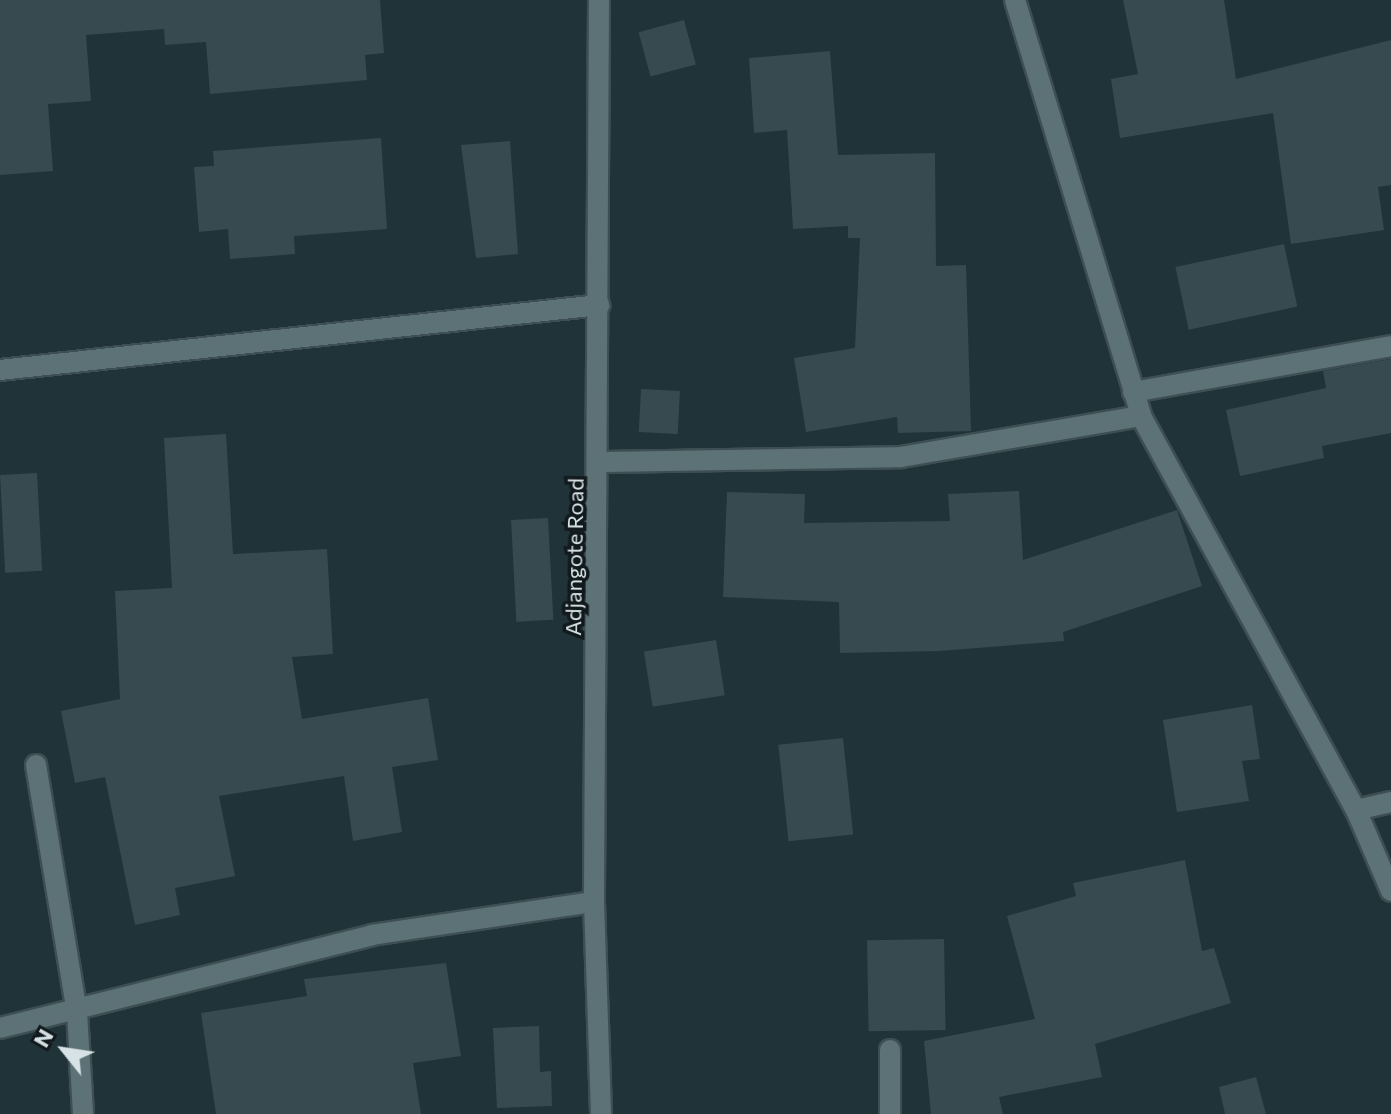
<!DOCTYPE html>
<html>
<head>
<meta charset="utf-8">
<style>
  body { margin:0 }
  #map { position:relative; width:1391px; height:1114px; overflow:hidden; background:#203338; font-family:Commissioner,sans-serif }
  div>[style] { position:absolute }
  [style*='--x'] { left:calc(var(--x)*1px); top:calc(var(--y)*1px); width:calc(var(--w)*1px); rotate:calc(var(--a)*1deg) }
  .building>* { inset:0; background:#374a50; transform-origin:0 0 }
  .roads { filter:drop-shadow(2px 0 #3e4f53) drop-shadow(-2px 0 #3e4f53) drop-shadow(0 2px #3e4f53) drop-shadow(0 -2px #3e4f53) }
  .minor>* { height:20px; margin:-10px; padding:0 10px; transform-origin:10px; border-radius:10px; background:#5d7277 }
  span { translate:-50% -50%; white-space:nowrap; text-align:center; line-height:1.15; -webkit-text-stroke:7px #11191c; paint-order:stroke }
  .street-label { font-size:22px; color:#d6e2e5 }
  .north { position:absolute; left:24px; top:1010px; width:80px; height:80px; -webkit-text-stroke:6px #11191c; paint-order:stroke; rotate:300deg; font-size:22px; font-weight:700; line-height:32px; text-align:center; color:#d6e2e5 }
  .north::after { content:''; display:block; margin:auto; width:28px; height:36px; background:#d6e2e5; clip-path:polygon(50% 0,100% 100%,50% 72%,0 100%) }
</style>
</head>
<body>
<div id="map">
  <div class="building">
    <i style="clip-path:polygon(0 0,380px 0,384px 53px,365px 55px,367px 80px,210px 94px,206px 42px,165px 45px,164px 29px,86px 35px,91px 101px,48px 104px,53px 171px,0 175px)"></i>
    <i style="clip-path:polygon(1123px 0,1224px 0,1236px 79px,1391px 40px,1391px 185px,1378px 187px,1384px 230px,1291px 244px,1273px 113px,1120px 138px,1111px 79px,1138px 74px)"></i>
    <i style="left:684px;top:20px;width:46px;height:47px;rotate:75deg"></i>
    <i style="clip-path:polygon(830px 51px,838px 155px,935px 153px,936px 266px,966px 265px,971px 431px,898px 433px,897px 417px,806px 432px,794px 358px,855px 348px,860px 238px,848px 238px,848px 226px,793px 229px,787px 130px,754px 133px,749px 58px)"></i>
    <i style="clip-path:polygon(381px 138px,387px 229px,294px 236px,295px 254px,230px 259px,228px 229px,199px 232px,194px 167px,214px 166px,213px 151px)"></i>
    <i style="clip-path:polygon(510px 141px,518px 254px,476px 258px,461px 145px)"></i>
    <i style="left:1284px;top:244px;width:64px;height:111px;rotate:78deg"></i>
    <i style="clip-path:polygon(1391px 359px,1391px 433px,1322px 446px,1324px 458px,1240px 476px,1226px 410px,1326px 388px,1323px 371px)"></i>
    <i style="left:641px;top:389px;width:39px;height:43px;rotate:3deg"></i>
    <i style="clip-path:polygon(226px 434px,233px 554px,327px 549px,333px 654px,292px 657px,302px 719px,428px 698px,438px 760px,392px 767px,402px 832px,353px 841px,344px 776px,219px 796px,235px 876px,175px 888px,180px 915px,135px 925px,105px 777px,75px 783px,61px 711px,120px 699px,115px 591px,172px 588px,164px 438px)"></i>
    <i style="left:37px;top:473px;width:98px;height:37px;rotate:87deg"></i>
    <i style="clip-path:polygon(1019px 491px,1023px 560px,1177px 510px,1202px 586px,1063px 632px,1064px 641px,939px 651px,840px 653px,839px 602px,723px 597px,727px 492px,805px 494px,804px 523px,950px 521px,948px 494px)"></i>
    <i style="left:548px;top:518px;width:102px;height:37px;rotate:87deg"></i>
    <i style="left:716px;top:640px;width:56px;height:73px;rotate:81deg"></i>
    <i style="clip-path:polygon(1252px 705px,1260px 759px,1242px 761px,1249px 801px,1177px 812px,1163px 720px)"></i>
    <i style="left:843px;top:738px;width:97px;height:65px;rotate:84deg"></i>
    <i style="clip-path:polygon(1185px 860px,1202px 951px,1214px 948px,1231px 1003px,1095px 1044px,1102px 1077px,999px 1097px,1003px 1114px,931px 1114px,924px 1041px,1035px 1019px,1007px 916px,1076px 896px,1073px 883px)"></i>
    <i style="left:944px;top:939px;width:91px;height:77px;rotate:89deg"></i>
    <i style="clip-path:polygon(446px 963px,461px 1056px,413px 1063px,421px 1114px,216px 1114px,201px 1013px,307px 996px,304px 979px)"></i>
    <i style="clip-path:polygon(539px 1026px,540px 1072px,551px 1071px,552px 1106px,497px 1108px,493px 1028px)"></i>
    <i style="clip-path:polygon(1256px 1077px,1266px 1114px,1225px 1114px,1219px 1087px)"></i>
  </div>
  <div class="roads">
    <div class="minor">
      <i style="--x:599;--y:0;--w:902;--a:90.32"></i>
      <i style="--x:594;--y:902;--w:212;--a:88.1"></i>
      <i style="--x:1015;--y:0;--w:435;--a:73.1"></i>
      <i style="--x:1141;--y:416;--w:449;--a:61.4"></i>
      <i style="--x:1356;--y:810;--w:88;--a:66.6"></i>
      <i style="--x:0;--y:370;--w:603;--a:-6.19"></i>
      <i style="--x:1133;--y:392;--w:262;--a:-10.1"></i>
      <i style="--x:599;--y:462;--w:302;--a:-0.9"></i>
      <i style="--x:901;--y:457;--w:243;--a:-9.7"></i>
      <i style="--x:36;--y:765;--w:250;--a:80.6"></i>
      <i style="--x:77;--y:1012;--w:102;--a:86.6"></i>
      <i style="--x:1356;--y:810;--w:36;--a:-13"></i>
      <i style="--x:0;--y:1028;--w:383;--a:-14"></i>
      <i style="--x:372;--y:935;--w:224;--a:-8.5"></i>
      <i style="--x:890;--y:1114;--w:64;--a:-90"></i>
    </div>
  </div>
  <div class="street-label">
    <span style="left:574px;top:557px;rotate:-89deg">Adjangote Road</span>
  </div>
  <div class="north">N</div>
</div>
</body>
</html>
